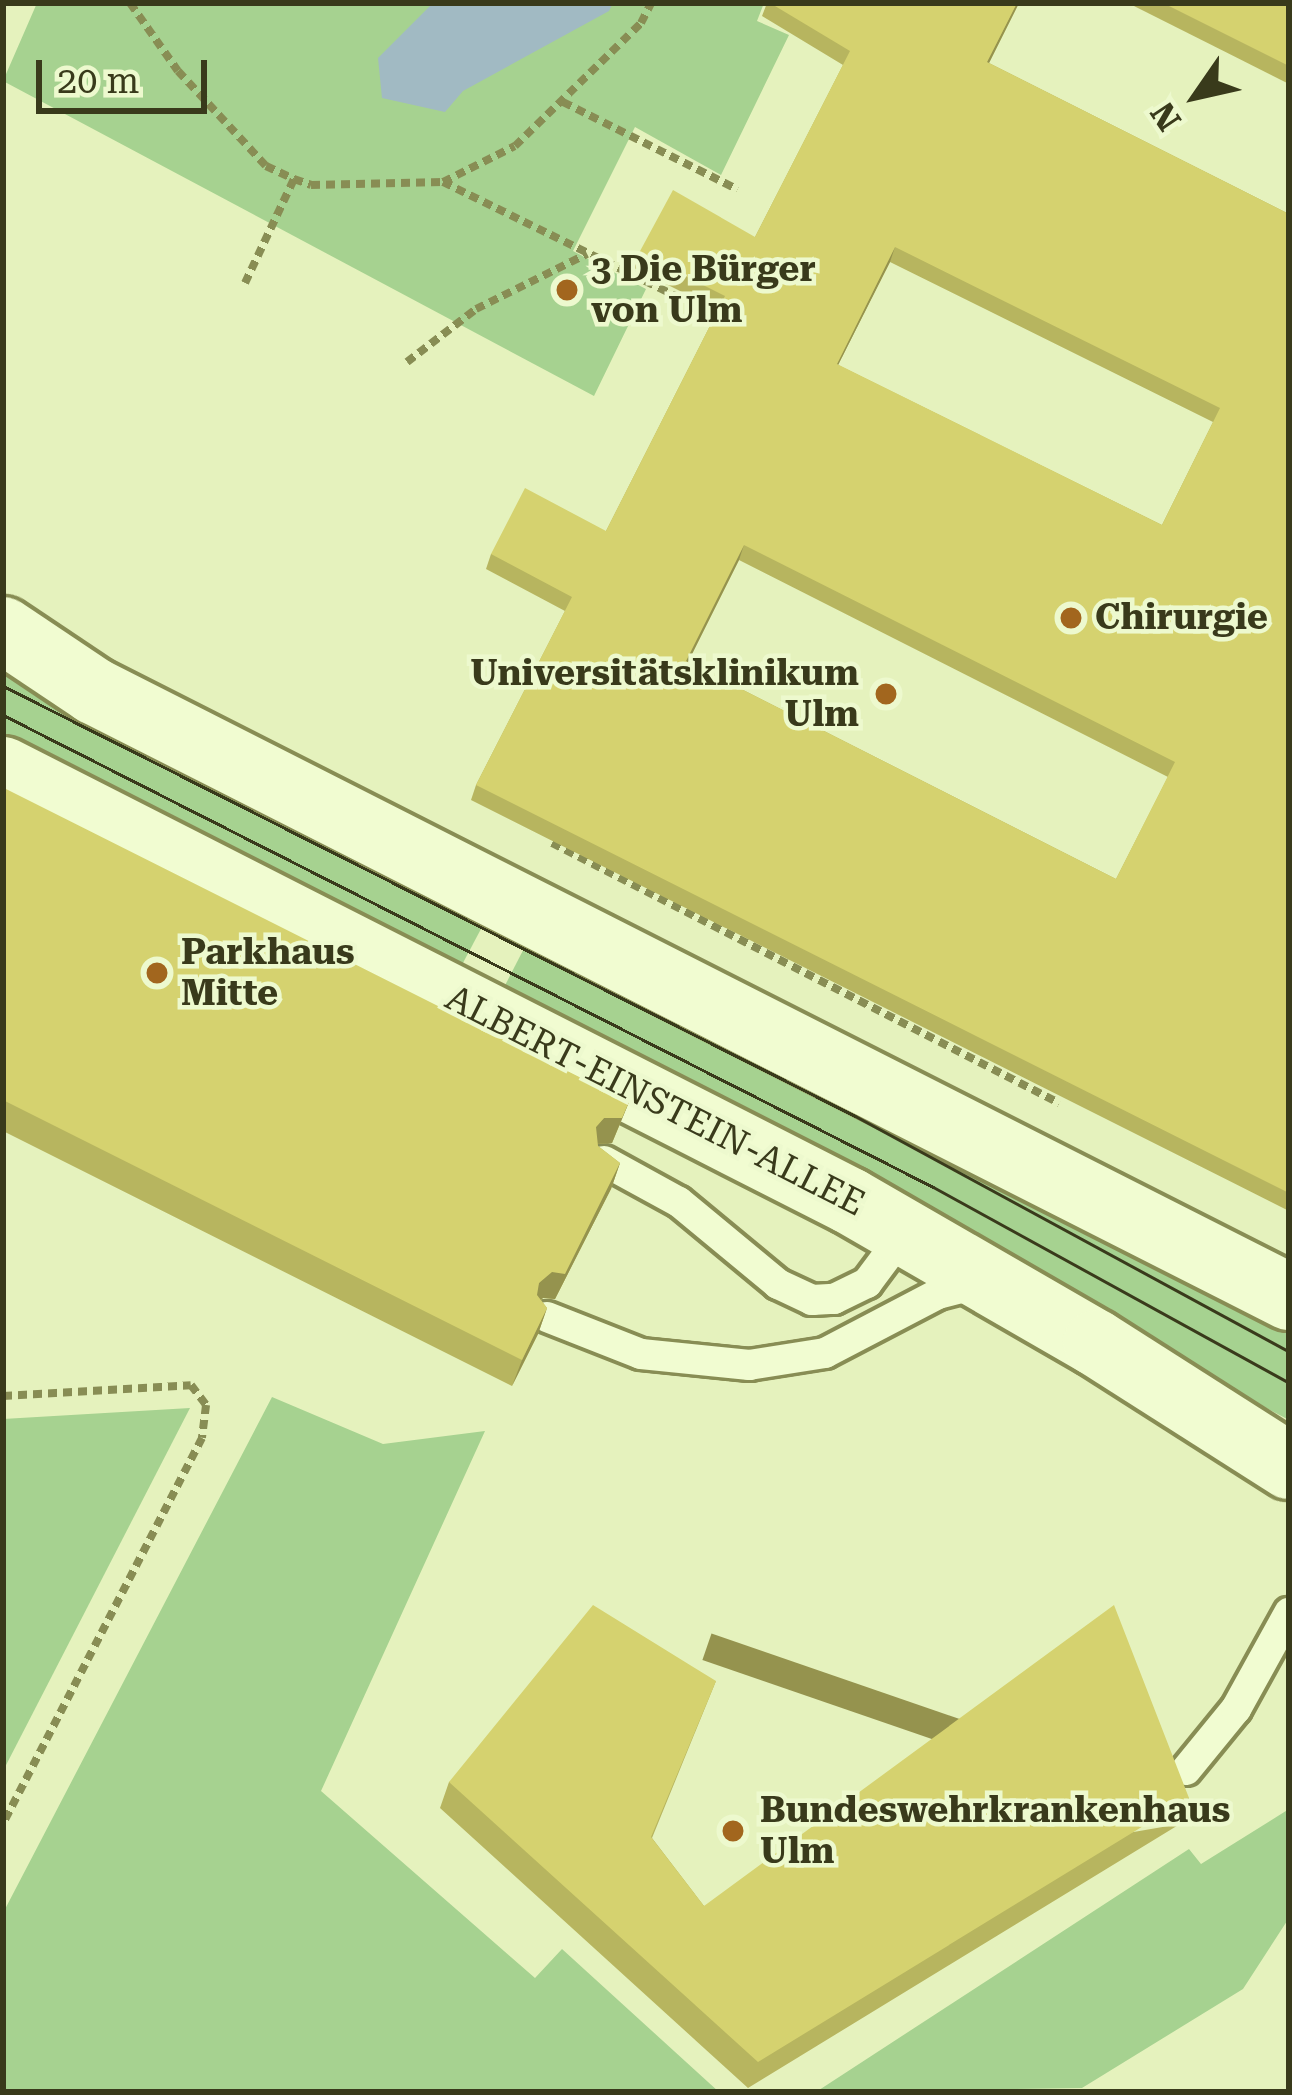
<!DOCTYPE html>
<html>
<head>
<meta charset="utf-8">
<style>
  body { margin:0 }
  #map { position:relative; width:1292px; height:2095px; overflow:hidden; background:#e5f2bd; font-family:"Roboto Serif",serif }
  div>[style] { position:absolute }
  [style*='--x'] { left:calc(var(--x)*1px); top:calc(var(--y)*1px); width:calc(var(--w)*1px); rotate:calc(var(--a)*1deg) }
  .green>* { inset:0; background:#a6d290 }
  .water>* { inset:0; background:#a1bac3 }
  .path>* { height:8px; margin-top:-4px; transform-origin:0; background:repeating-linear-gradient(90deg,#888d54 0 9px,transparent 0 15px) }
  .roads { filter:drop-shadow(3px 0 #888d54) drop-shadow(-3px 0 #888d54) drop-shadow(0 3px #888d54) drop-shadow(0 -3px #888d54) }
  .service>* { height:30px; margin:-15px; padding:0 15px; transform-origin:15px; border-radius:15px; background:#f1fcd1 }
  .tertiary>* { height:66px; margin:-33px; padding:0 33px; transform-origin:33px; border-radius:33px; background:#f1fcd1 }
  .tram>* { height:3px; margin:-1.5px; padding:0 1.5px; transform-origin:1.5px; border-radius:1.5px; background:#393a1b }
  .wall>* { inset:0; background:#b7b55f }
  .shaded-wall>* { inset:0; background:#95934e; transform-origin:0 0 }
  .building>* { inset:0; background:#d5d26f }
  .dots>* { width:33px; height:33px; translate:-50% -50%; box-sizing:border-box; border:6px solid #edf9ce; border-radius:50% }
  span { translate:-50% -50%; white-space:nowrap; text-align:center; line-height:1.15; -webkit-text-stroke:9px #edf9ce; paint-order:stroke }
  .poi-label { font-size:36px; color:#393a1b; font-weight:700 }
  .left { translate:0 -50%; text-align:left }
  .right { translate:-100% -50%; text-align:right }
  .street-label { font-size:36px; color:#393a1b }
  .frame { position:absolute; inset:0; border:6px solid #393a1b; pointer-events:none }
  .north { position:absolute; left:1136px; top:36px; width:120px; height:120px; -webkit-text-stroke:9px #edf9ce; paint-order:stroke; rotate:236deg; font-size:33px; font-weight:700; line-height:48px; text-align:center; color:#393a1b }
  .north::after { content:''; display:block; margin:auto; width:42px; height:54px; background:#393a1b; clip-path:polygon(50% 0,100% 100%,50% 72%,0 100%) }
  .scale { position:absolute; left:36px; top:60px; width:171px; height:54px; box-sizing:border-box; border:6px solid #393a1b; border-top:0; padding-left:15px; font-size:36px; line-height:42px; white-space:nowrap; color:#393a1b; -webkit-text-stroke:9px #edf9ce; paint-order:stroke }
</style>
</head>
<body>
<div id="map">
  <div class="green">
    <i style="clip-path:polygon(37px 3px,764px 3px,757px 21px,789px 35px,721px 175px,635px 127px,573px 251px,646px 289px,594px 396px,3px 81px)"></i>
    <i style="clip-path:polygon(3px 652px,491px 910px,455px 978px,3px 752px)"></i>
    <i style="clip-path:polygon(533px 931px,1289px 1314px,1289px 1420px,498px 999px)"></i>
    <i style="clip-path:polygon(272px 1397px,383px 1444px,485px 1431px,321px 1791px,535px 1978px,562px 1949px,719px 2092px,3px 2092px,3px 1913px)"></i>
    <i style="clip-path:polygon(190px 1408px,3px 1771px,3px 1419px)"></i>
    <i style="clip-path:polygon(1289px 1809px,1289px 1918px,1243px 1989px,1082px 2088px,816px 2092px,1189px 1849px,1201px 1864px)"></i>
  </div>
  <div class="water">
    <i style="clip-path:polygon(433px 3px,613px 3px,609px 11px,463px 91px,445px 112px,382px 98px,378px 58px)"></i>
  </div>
  <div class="path">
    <i style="--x:130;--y:3;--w:83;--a:54.8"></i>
    <i style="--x:178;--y:71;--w:129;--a:47.2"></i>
    <i style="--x:266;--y:166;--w:31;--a:25"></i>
    <i style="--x:563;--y:102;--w:195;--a:26.6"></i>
    <i style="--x:443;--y:182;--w:266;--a:26.1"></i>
    <i style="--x:245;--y:283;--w:115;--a:-64.8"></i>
    <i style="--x:294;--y:179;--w:18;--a:19"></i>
    <i style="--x:311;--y:185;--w:132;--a:-1.3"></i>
    <i style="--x:443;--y:182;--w:80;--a:-26.6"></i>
    <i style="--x:515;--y:146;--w:176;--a:-44.3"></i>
    <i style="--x:641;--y:23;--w:22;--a:-63"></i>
    <i style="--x:407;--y:362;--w:87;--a:-37.5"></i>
    <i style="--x:476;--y:309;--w:124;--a:-26.4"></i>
    <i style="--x:552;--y:843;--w:570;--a:27.15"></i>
    <i style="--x:3;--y:1396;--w:188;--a:-3.3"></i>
    <i style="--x:191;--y:1385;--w:25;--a:53"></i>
    <i style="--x:206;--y:1405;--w:33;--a:97"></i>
    <i style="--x:202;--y:1438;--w:433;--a:117.3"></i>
  </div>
  <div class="roads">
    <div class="service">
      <i style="--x:604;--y:1161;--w:85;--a:28.7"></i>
      <i style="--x:679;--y:1202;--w:129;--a:39.6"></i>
      <i style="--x:778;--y:1284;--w:38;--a:25"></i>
      <i style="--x:812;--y:1300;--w:22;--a:-3"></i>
      <i style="--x:834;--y:1299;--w:37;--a:-26"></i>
      <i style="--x:867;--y:1283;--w:64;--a:-53.3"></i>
      <i style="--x:547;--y:1317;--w:101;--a:21.5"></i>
      <i style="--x:641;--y:1354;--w:109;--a:5.8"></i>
      <i style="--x:749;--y:1365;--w:77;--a:-9"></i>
      <i style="--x:825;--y:1353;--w:127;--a:-27.6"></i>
      <i style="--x:938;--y:1294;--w:40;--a:-14.4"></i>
      <i style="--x:1186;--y:1770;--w:79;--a:-50.7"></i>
      <i style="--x:1236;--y:1709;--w:110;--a:-61.1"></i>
    </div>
    <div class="tertiary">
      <i style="--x:3;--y:630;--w:110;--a:33.8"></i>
      <i style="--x:94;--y:691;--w:1340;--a:26.89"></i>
      <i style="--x:3;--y:770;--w:950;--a:26.97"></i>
      <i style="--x:850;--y:1201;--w:284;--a:30"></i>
      <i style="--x:1096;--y:1343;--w:229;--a:32.5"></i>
    </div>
  </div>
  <div class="tram">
    <i style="--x:3;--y:686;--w:954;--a:26.78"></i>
    <i style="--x:855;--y:1116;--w:494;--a:28.5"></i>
    <i style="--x:3;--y:715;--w:1043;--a:26.91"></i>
    <i style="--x:933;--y:1187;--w:406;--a:28.8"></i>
  </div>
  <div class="wall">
    <i style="clip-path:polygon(evenodd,767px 3px,1019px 3px,989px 63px,1289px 214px,1289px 1211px,471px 800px,476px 785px,565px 611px,486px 569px,491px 554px,606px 531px,718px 310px,634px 268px,639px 253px,755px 237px,843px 65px,762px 16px,767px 3px,890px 262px,1213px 422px,1162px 525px,838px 365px,890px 262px,767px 3px,739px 560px,1168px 777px,1116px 879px,688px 662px,739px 560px)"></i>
    <i style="clip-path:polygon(1128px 3px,1289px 3px,1289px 84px)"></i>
    <i style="clip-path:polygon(3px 795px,629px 1102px,612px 1143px,597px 1144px,598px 1146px,620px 1163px,611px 1189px,555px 1299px,543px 1298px,541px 1300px,547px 1308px,538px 1334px,512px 1386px,3px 1131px)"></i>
    <i style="clip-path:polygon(716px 1681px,652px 1838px,704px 1906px,1180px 1824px,748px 2088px,440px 1808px,449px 1782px)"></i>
  </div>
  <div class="shaded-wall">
    <i style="clip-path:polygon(1017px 3px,1019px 3px,982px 77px,987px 62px)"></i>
    <i style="clip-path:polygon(895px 247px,890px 262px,831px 379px,837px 364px)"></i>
    <i style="clip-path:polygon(744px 545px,739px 560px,681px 676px,686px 661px)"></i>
    <i style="clip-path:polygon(629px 1102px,612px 1143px,595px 1144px,596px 1127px,604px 1118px)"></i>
    <i style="clip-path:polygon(620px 1163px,611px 1189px,555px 1299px,543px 1298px,529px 1309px,539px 1283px)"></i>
    <i style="clip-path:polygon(547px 1308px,538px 1334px,512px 1386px,522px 1360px)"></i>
    <i style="left:1189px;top:1798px;width:28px;height:505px;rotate:109deg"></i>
  </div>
  <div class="building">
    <i style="clip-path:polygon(evenodd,770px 3px,1017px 3px,987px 62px,1289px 214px,1289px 1193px,476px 785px,572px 597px,491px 554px,525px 488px,606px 531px,725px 296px,639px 253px,673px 190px,755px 237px,850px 51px,770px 3px,895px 247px,1220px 408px,1162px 525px,837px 364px,895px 247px,770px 3px,744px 545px,1175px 762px,1116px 879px,686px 661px,744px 545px)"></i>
    <i style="clip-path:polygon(1163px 3px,1289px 3px,1289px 66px)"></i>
    <i style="clip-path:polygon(6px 789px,629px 1102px,622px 1118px,604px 1118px,596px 1127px,598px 1146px,620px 1163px,565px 1274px,552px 1272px,539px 1283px,537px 1295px,547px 1308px,522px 1360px,3px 1100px,3px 795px)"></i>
    <i style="clip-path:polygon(593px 1605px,716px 1681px,651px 1837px,704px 1906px,1114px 1605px,1189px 1798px,758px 2062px,449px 1782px)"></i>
  </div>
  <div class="dots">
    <i style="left:567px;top:290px;background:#a2661e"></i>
    <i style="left:1071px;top:618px;background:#a2661e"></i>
    <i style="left:886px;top:694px;background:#a2661e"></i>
    <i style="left:157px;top:973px;background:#a2661e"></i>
    <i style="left:733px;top:1831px;background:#a2661e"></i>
  </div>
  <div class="poi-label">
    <span class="left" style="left:591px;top:290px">3 Die Bürger<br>von Ulm</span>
    <span class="left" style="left:1095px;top:618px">Chirurgie</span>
    <span class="right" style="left:859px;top:694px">Universitätsklinikum<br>Ulm</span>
    <span class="left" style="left:181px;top:973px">Parkhaus<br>Mitte</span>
    <span class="left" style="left:760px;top:1831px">Bundeswehrkrankenhaus<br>Ulm</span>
  </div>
  <div class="street-label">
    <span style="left:655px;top:1101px;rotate:27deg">ALBERT-EINSTEIN-ALLEE</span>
  </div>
  <div class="frame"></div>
  <div class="north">N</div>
  <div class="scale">20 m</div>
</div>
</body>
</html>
